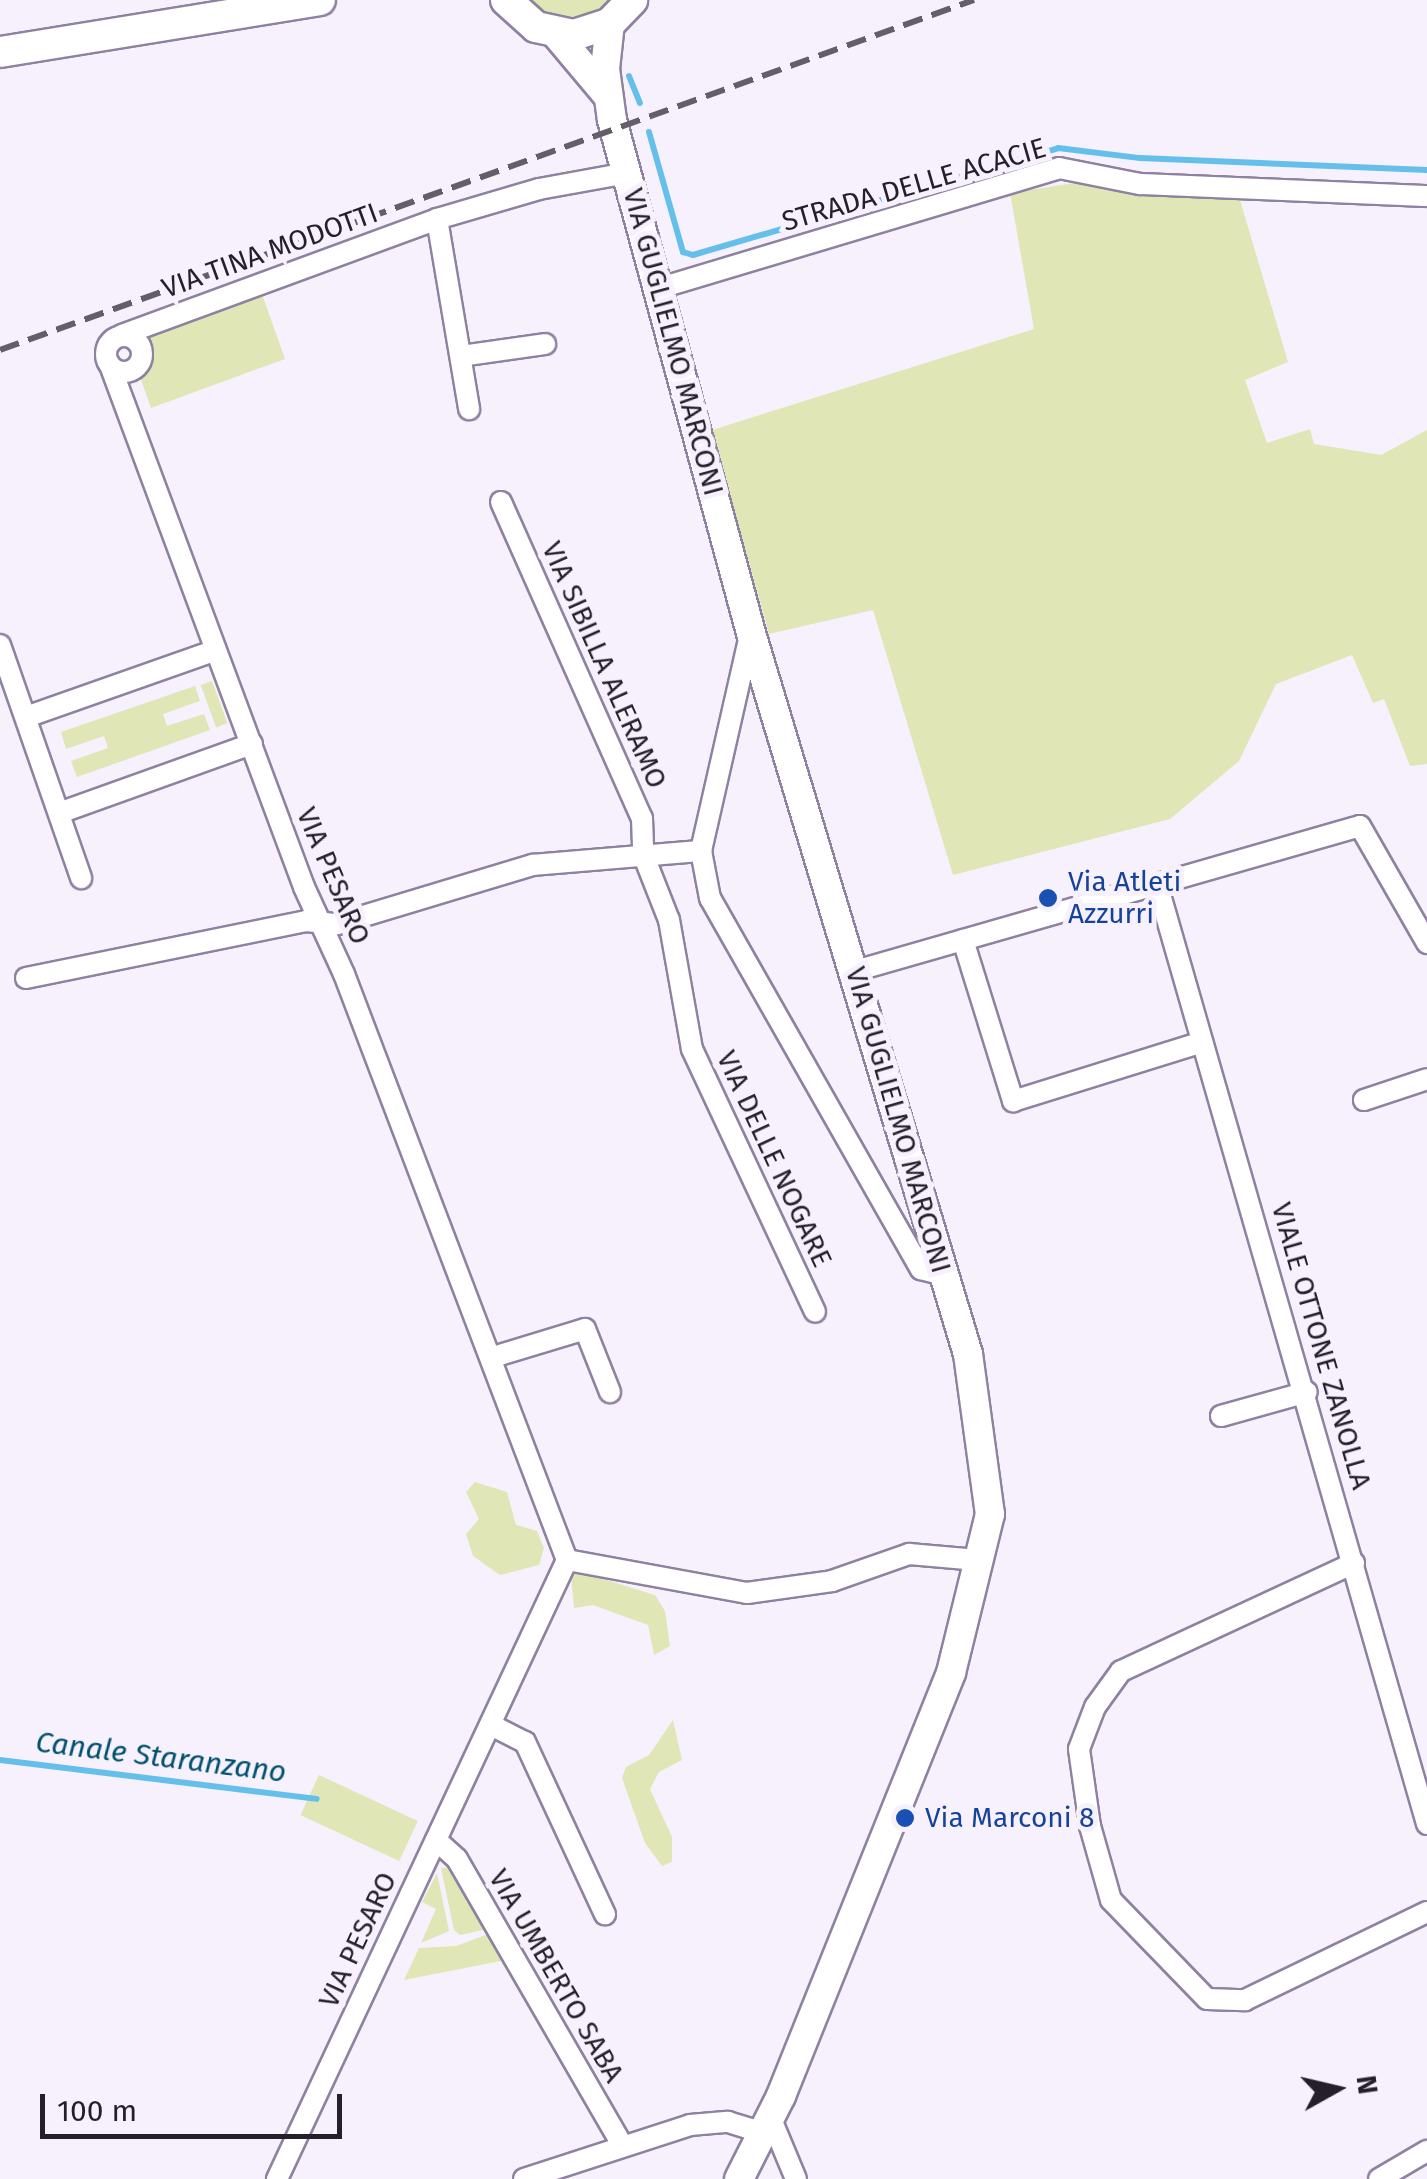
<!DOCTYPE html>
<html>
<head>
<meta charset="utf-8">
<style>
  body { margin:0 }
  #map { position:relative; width:1427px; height:2179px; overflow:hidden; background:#f7f1fe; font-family:"Fira Sans",sans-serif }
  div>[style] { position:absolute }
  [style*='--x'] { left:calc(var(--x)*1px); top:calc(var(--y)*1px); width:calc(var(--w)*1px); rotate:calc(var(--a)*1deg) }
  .green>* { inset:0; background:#e0e6b5; transform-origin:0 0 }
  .stream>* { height:6px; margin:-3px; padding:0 3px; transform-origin:3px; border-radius:3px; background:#64c0eb }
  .roads { filter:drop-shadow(2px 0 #8f81a0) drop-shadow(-2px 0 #8f81a0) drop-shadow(0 2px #8f81a0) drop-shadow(0 -2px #8f81a0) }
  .street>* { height:20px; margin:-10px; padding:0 10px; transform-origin:10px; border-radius:10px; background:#fff }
  .street>.ring { margin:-10px; padding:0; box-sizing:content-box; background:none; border:20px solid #fff; border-radius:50% }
  .secondary>* { height:28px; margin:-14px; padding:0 14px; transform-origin:14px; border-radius:14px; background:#fff }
  .primary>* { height:30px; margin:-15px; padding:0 15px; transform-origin:15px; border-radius:15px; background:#fff }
  .rail>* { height:6px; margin-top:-3px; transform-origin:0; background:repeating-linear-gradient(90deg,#635e6a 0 20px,transparent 0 30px) }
  .dots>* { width:28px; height:28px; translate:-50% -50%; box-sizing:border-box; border:5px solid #f7f1fe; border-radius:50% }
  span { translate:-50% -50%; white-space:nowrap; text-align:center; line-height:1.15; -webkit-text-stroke:10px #f7f1fe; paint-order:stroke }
  .street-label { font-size:28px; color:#241f2b }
  .transit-label { font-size:28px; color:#164399 }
  .left { translate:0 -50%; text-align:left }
  .water-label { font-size:30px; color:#00516d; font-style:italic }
  .north { position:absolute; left:1287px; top:2039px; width:100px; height:100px; -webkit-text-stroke:8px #f7f1fe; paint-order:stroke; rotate:82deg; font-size:28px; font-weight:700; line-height:40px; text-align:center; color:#241f2b }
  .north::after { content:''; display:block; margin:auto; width:35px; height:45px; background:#241f2b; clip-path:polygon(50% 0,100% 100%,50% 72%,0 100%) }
  .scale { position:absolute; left:40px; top:2094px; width:302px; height:45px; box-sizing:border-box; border:5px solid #241f2b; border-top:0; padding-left:12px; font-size:30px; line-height:35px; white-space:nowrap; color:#241f2b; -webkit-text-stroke:8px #f7f1fe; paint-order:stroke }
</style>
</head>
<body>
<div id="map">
  <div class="green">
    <i style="clip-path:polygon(521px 0,615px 0,574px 21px,549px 19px)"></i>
    <i style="clip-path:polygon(1075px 183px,1240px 200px,1288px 362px,1245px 380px,1267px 443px,1310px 429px,1314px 444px,1381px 455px,1427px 430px,1427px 764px,1410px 766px,1384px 699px,1373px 703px,1352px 655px,1276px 684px,1239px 761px,1170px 819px,953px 875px,873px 610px,769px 634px,712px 430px,1034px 329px,1010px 193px)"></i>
    <i style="clip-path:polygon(262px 294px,285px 359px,151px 408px,139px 374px,151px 355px,145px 336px)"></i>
    <i style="left:212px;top:681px;width:45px;height:12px;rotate:70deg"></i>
    <i style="clip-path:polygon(195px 686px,200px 701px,163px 714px,167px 726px,204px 714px,210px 730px,77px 777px,71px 761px,108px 748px,104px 736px,66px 749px,61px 732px)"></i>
    <i style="clip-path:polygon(475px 1482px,507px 1492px,516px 1525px,537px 1531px,544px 1548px,539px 1565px,500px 1575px,473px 1556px,466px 1534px,479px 1519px,466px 1492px)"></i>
    <i style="clip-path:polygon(580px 1572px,655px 1595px,665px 1611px,670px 1646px,654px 1655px,648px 1625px,593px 1605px,574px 1608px,571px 1576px)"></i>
    <i style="clip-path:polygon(673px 1720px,682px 1760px,659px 1772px,650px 1789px,672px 1837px,672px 1862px,662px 1866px,645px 1843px,622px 1778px,626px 1767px,649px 1755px)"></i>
    <i style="left:319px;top:1775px;width:109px;height:44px;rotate:25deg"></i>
    <i style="clip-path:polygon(451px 1867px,487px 1929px,460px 1935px,454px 1930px,441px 1868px)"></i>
    <i style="clip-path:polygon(437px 1873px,449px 1931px,421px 1943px,436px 1909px,422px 1902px)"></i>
    <i style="clip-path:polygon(491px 1933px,506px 1960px,404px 1980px,419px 1948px,456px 1946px)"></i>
  </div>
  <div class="stream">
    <i style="--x:629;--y:76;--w:29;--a:68"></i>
    <i style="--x:649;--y:132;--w:125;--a:74.2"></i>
    <i style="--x:683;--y:252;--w:10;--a:17"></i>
    <i style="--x:693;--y:255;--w:380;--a:-16.3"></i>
    <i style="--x:1058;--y:148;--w:83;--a:7"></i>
    <i style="--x:1140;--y:158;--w:287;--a:2.4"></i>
    <i style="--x:0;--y:1760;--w:319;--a:7"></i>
  </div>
  <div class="roads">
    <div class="street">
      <i style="--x:437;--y:219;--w:193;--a:80.4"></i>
      <i style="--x:660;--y:288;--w:417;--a:-16.7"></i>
      <i style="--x:1059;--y:168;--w:83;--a:11.2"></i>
      <i style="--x:1140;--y:184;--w:287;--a:2.4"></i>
      <i style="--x:122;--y:335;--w:336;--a:-20.2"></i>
      <i style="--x:437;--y:219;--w:106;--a:-16.4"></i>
      <i style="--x:539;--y:189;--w:89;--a:-10.3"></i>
      <i class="ring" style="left:106px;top:336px;width:16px;height:16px"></i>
      <i style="--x:461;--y:356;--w:85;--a:-8.1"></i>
      <i style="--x:110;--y:365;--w:557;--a:69.61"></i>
      <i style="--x:304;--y:887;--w:96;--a:65.3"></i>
      <i style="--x:344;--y:974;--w:627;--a:69.17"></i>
      <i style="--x:567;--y:1560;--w:684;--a:115.1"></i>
      <i style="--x:501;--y:502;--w:346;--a:66"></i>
      <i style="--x:642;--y:818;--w:36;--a:88"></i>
      <i style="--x:643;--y:854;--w:71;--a:68.5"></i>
      <i style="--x:669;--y:920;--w:131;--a:79.9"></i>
      <i style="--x:692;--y:1049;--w:290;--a:64.9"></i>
      <i style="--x:750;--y:635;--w:221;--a:102.8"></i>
      <i style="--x:701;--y:851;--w:48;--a:79.2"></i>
      <i style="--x:710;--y:898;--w:427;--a:60.4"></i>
      <i style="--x:921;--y:1269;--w:23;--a:15"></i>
      <i style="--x:0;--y:645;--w:247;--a:70.8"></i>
      <i style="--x:26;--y:717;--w:201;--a:-19.4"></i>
      <i style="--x:59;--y:813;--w:205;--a:-19.7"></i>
      <i style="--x:1157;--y:884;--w:978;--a:73.97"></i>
      <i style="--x:963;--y:940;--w:169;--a:72.7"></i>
      <i style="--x:1013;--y:1101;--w:198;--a:-17.3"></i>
      <i style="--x:855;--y:971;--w:525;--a:-16.02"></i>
      <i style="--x:1360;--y:826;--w:135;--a:60.2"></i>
      <i style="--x:26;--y:978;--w:286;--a:-11.5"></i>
      <i style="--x:306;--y:921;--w:31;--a:6"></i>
      <i style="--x:337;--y:924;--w:205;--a:-16.8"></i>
      <i style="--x:533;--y:865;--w:169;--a:-4.8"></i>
      <i style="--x:1364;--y:1100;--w:66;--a:-18.4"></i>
      <i style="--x:493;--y:1357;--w:96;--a:-16.9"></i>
      <i style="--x:585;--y:1329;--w:68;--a:68.4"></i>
      <i style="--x:1221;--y:1416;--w:89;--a:-15.6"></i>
      <i style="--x:567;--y:1560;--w:183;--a:10.4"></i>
      <i style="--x:747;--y:1593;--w:86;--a:-8"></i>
      <i style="--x:832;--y:1581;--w:82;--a:-19.3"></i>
      <i style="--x:909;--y:1554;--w:69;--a:5"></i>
      <i style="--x:1354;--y:1563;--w:257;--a:155.1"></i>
      <i style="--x:1121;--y:1671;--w:44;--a:125.8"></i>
      <i style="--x:1095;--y:1707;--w:45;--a:110.9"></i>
      <i style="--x:1079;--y:1749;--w:78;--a:81.9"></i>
      <i style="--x:1090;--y:1826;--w:77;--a:74.2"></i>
      <i style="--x:1111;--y:1900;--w:138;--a:45.9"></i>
      <i style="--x:1207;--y:1999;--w:38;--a:2"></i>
      <i style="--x:1245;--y:2000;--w:202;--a:-25.8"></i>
      <i style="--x:491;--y:1725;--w:38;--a:27"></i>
      <i style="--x:525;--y:1742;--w:190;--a:65.1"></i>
      <i style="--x:436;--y:1840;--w:28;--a:42"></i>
      <i style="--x:457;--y:1859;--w:330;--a:60"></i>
      <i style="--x:771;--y:2119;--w:65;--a:67.4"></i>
      <i style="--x:524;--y:2179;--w:175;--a:-18"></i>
      <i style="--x:690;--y:2125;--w:38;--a:-5"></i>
      <i style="--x:728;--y:2122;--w:37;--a:17"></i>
      <i style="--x:1379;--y:2179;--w:56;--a:-30.3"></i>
    </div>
    <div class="secondary">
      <i style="--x:610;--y:23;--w:46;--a:96.2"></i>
      <i style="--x:605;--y:69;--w:51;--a:82.2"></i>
      <i style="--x:612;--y:120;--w:531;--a:74.84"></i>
      <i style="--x:751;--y:633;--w:753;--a:73.25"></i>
      <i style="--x:968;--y:1354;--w:162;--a:82.2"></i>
      <i style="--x:990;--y:1514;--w:164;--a:103.8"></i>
      <i style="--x:951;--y:1673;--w:456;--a:111.9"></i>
      <i style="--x:781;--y:2096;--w:93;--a:116.8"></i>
      <i style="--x:555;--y:33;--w:81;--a:50"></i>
    </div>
    <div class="primary">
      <i style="--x:506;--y:0;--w:40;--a:42"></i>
      <i style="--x:536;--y:27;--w:39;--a:12"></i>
      <i style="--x:574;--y:35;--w:38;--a:-18"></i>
      <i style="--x:610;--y:23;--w:32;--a:-46"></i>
      <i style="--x:0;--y:52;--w:324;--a:-9.2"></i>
    </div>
  </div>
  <div class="rail">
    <i style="--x:0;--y:350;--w:1035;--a:-19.77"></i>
  </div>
  <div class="dots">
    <i style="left:1048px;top:898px;background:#1a4fb4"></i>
    <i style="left:905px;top:1818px;background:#1a4fb4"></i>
  </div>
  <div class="street-label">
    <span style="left:914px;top:185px;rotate:-16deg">STRADA DELLE ACACIE</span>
    <span style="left:270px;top:251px;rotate:-20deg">VIA TINA MODOTTI</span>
    <span style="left:673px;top:342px;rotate:75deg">VIA GUGLIELMO MARCONI</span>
    <span style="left:604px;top:665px;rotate:66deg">VIA SIBILLA ALERAMO</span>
    <span style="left:333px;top:876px;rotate:67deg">VIA PESARO</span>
    <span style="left:898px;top:1120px;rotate:74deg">VIA GUGLIELMO MARCONI</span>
    <span style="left:774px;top:1159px;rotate:65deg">VIA DELLE NOGARE</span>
    <span style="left:1321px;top:1346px;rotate:74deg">VIALE OTTONE ZANOLLA</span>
    <span style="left:358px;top:1940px;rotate:-65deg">VIA PESARO</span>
    <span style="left:556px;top:1976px;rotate:60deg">VIA UMBERTO SABA</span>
  </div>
  <div class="transit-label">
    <span class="left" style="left:1068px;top:898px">Via Atleti<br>Azzurri</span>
    <span class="left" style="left:925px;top:1818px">Via Marconi 8</span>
  </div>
  <div class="water-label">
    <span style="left:161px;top:1757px;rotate:7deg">Canale Staranzano</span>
  </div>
  <div class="north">N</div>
  <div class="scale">100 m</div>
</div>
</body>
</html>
